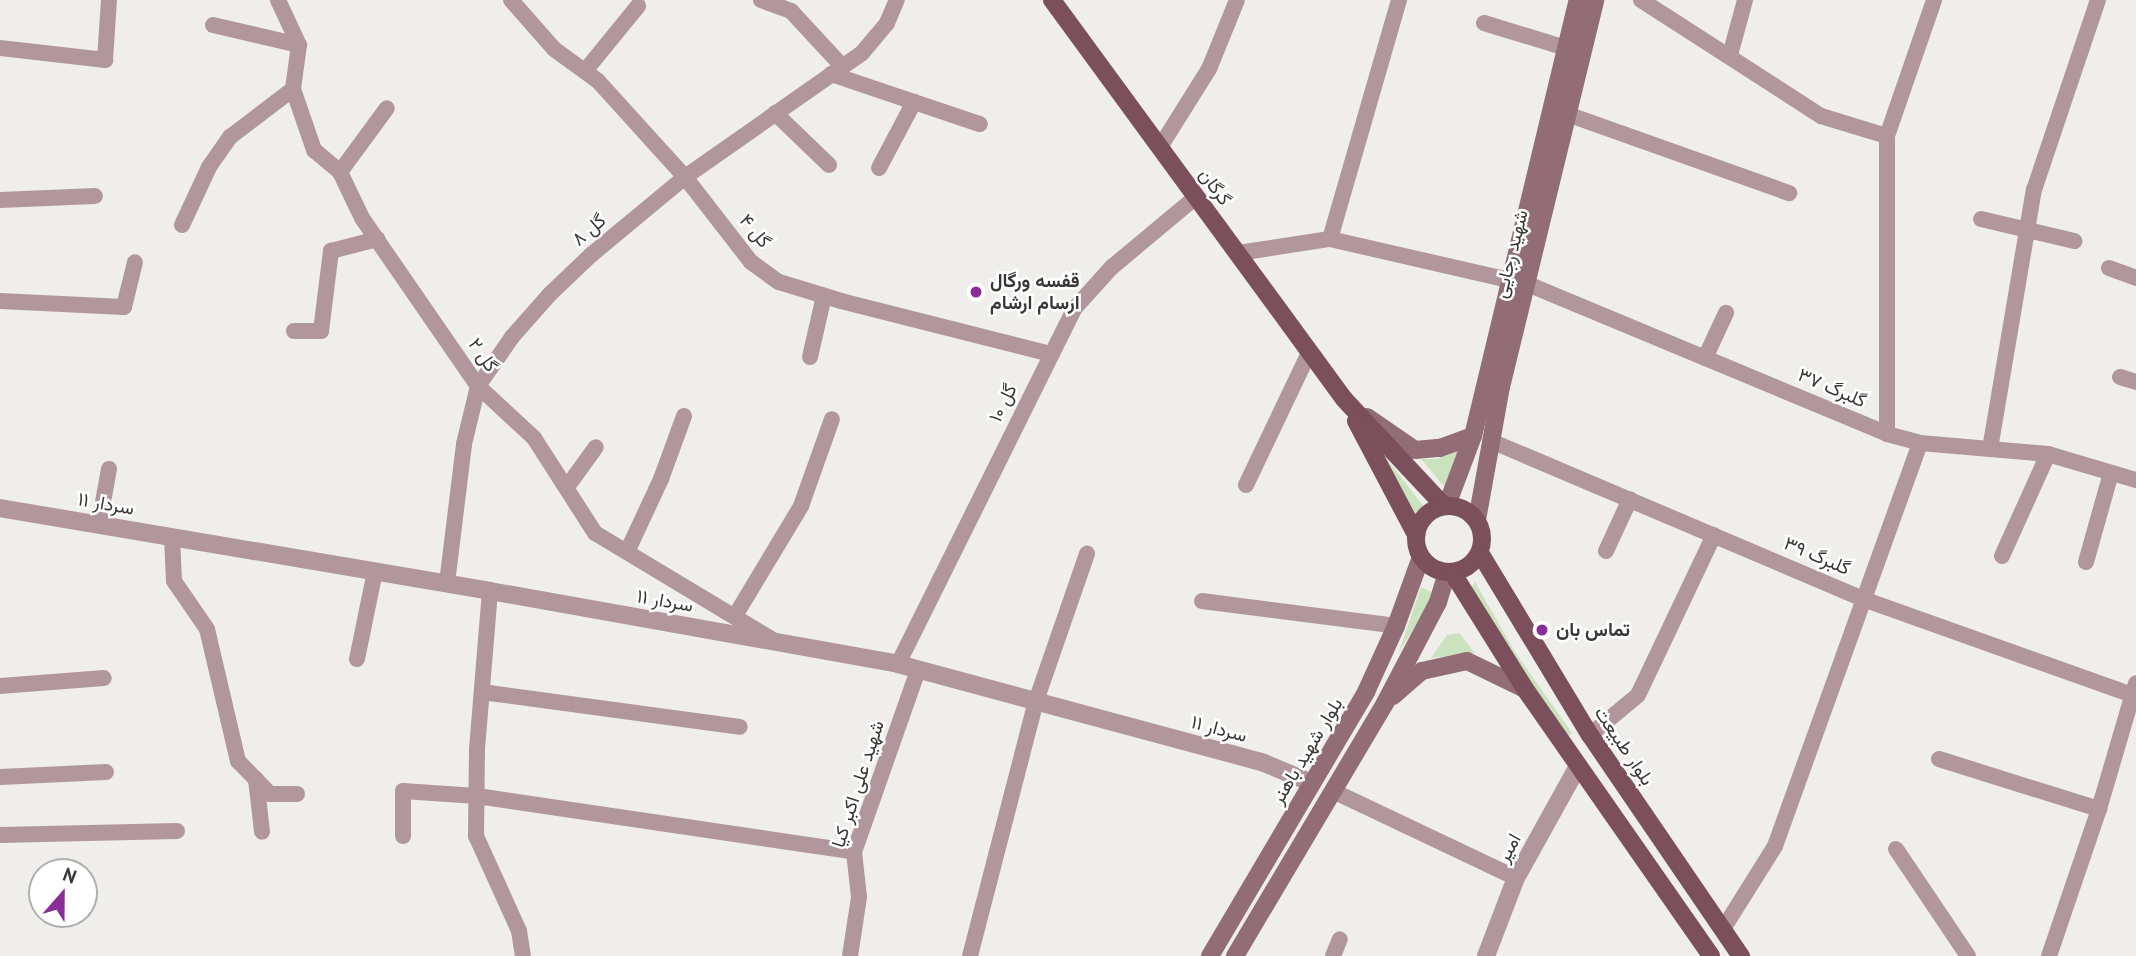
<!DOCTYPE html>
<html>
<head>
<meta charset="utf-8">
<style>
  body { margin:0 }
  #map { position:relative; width:2136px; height:956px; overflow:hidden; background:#efeeea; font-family:"PT Sans",Vazirmatn,sans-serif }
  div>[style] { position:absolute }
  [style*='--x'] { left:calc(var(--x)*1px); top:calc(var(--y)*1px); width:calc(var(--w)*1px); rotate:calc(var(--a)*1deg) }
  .green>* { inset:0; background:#cae2bd }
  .minor>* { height:16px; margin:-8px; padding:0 8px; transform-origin:8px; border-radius:8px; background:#b1979d }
  .tertiary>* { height:18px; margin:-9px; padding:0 9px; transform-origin:9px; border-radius:9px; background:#b1979d }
  .secondary>* { height:18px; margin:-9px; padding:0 9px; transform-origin:9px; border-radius:9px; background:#926d76 }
  .primary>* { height:18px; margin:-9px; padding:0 9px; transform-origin:9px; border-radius:9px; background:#7b4f5b }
  .primary>.ring { margin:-9px; padding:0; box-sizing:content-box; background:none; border:18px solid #7b4f5b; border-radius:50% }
  .dots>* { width:19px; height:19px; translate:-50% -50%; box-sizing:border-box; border:4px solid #fff; border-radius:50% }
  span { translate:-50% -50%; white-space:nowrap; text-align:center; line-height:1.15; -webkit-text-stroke:5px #fff; paint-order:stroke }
  .street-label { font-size:19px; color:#393837 }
  .poi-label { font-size:19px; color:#393837; font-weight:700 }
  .left { translate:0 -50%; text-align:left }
  .north { position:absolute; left:28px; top:858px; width:70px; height:70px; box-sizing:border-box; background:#fff; border:2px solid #b0afaf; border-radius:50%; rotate:21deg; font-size:19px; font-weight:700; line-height:28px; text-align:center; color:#393837 }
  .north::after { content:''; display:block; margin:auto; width:24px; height:32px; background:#892d98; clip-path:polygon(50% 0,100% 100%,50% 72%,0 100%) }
</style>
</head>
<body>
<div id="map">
  <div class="green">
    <i style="clip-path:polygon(1372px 440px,1425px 508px,1417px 518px)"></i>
    <i style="clip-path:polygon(1465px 442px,1447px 490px,1421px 459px,1436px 459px,1454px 453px)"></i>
    <i style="clip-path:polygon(1475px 582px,1515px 652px,1572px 733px,1568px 737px,1466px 597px)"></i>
    <i style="clip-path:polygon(1421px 587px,1435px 594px,1399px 652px)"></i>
    <i style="clip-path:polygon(1459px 633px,1475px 653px,1431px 658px,1447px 635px)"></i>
  </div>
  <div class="minor">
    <i style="--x:278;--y:0;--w:50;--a:65"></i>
    <i style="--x:299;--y:45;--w:44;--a:97.8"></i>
    <i style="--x:293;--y:89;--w:65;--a:71"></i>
    <i style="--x:314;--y:150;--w:34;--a:40"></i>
    <i style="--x:340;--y:172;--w:51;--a:64.4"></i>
    <i style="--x:362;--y:218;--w:204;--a:55.4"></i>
    <i style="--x:478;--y:386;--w:76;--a:42.9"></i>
    <i style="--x:534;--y:438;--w:113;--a:57.3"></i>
    <i style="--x:595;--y:533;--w:208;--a:31"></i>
    <i style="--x:511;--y:0;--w:65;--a:48.7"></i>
    <i style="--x:554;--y:49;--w:54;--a:36"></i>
    <i style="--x:598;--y:81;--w:130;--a:47.8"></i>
    <i style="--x:685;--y:177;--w:108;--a:52.2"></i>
    <i style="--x:751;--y:262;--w:34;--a:36"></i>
    <i style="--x:779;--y:282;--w:65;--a:17"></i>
    <i style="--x:841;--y:301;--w:216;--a:14.2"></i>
    <i style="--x:761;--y:0;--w:32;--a:20"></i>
    <i style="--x:791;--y:11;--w:75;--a:47.2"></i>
    <i style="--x:1641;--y:0;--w:214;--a:32.8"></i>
    <i style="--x:1821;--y:116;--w:69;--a:16.9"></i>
    <i style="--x:1484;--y:23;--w:86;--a:17"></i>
    <i style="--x:213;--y:25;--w:88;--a:13.1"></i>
    <i style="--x:0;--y:48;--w:106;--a:6.5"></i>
    <i style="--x:105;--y:60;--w:60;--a:-86.2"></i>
    <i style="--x:1730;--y:55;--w:57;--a:-74.7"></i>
    <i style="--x:585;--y:71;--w:84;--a:-50.8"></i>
    <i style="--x:831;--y:74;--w:157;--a:18.6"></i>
    <i style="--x:775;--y:113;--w:75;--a:43.9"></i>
    <i style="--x:1567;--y:114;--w:236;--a:19.6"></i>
    <i style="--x:1160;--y:147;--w:92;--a:-57.9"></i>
    <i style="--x:1209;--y:69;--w:74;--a:-67.9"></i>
    <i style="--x:879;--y:168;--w:75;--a:-62.1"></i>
    <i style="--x:340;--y:172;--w:79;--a:-53.7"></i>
    <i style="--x:0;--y:200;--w:95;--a:-2.4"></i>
    <i style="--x:1981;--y:219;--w:96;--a:13.3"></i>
    <i style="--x:182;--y:225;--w:64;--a:-65"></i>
    <i style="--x:209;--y:167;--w:37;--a:-55"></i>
    <i style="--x:230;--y:137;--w:79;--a:-37.3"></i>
    <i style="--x:1330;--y:239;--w:249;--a:-73.9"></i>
    <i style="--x:1238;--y:253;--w:93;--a:-8.7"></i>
    <i style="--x:1330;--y:239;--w:184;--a:12.9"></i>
    <i style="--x:2109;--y:268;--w:29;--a:20"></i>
    <i style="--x:1525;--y:283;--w:392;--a:22.6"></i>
    <i style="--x:1887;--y:434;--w:34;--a:15"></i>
    <i style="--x:1920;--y:443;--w:128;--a:4.9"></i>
    <i style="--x:2048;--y:454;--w:92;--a:16.5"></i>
    <i style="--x:0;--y:301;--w:124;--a:2.8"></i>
    <i style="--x:124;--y:307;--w:46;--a:-76.3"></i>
    <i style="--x:294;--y:331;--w:27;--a:0"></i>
    <i style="--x:321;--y:331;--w:81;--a:-82.9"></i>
    <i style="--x:331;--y:251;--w:48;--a:-14.6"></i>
    <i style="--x:810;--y:357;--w:63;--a:-77.1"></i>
    <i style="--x:1705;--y:358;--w:50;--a:-65"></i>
    <i style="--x:2120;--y:377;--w:17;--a:17"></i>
    <i style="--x:1887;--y:434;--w:298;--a:-90"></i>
    <i style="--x:1887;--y:136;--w:144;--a:-70.9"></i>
    <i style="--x:1491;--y:441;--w:404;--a:23"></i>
    <i style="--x:1863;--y:599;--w:286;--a:19.6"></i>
    <i style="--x:1990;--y:449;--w:263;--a:-80.4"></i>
    <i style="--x:2034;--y:190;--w:200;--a:-71.4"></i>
    <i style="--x:1246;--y:485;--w:148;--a:-64.5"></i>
    <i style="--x:567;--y:487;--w:49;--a:-54.1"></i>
    <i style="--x:99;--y:524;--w:56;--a:-79.7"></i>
    <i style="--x:172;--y:537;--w:44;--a:87.4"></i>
    <i style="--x:174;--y:581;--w:58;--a:55.5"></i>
    <i style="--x:207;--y:629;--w:136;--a:76.8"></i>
    <i style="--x:238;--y:761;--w:46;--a:45.9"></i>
    <i style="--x:270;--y:794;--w:27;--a:0"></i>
    <i style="--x:1606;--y:551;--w:57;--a:-65.2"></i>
    <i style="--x:627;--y:552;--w:81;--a:-65"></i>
    <i style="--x:661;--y:479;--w:67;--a:-69.9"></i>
    <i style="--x:2002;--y:556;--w:112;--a:-65.7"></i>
    <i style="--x:2086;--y:562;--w:92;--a:-74.3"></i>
    <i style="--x:447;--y:583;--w:140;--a:-83"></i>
    <i style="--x:464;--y:444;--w:60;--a:-76.4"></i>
    <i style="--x:478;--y:386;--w:60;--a:-55.2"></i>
    <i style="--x:512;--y:337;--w:57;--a:-48.5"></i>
    <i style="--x:550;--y:294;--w:57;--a:-43.6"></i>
    <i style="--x:591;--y:255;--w:122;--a:-39.7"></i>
    <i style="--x:685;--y:177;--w:216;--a:-35"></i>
    <i style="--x:862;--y:53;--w:39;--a:-50"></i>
    <i style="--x:887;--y:23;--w:25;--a:-67"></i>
    <i style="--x:490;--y:591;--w:160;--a:94.7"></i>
    <i style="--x:477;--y:750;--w:86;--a:90.7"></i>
    <i style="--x:476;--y:836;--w:104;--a:65.6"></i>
    <i style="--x:519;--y:931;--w:25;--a:81"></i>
    <i style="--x:1202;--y:601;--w:196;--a:7.3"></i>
    <i style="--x:735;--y:616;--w:128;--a:-59"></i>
    <i style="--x:801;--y:506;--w:92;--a:-70.4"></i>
    <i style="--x:357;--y:659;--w:90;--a:-78.4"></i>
    <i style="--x:898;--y:664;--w:396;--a:-63.6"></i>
    <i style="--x:1074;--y:309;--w:57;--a:-47.9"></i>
    <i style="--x:1112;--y:267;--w:109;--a:-39.8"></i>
    <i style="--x:0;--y:686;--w:104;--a:-4.4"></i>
    <i style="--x:482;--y:692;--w:260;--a:7.7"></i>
    <i style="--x:1590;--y:735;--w:62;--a:-39.8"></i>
    <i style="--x:1638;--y:695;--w:177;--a:-64.6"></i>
    <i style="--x:1939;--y:759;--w:168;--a:17.4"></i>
    <i style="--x:0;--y:777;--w:106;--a:-2.7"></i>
    <i style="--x:256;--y:779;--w:53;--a:83.5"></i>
    <i style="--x:1333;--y:791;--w:203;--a:25.4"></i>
    <i style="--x:0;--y:835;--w:177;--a:-1.3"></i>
    <i style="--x:403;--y:836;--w:45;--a:-90"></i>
    <i style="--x:403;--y:791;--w:74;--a:3.9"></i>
    <i style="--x:477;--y:796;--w:381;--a:8.4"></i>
    <i style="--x:1896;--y:849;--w:129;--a:56.1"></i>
    <i style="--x:1723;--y:929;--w:98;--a:-57.9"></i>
    <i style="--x:1775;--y:846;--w:428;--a:-70.2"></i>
    <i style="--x:850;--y:956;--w:60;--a:-81.3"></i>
    <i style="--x:859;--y:897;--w:45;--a:-96.3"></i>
    <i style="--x:854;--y:852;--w:193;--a:-70.6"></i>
    <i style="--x:970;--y:956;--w:263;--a:-75.5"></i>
    <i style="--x:1036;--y:701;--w:156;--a:-70.9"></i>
    <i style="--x:1333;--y:956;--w:18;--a:-68"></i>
    <i style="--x:2049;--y:956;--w:155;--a:-71.2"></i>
    <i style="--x:2099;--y:809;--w:131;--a:-73.6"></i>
  </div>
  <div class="tertiary">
    <i style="--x:0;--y:508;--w:497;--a:9.6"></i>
    <i style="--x:490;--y:591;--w:414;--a:10.1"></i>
    <i style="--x:898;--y:664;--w:379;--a:15.1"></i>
    <i style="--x:1264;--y:763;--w:52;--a:22.6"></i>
    <i style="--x:1486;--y:956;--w:84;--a:-69"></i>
    <i style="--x:1516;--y:878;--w:128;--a:-61"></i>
  </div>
  <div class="secondary">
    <i style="--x:1367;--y:417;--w:58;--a:34.5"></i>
    <i style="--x:1415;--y:450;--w:25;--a:-5"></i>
    <i style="--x:1440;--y:448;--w:35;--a:-20"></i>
    <i style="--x:1447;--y:505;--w:74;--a:-69.4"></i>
    <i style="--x:1473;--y:436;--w:448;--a:-76.5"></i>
    <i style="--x:1477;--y:520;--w:135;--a:-79.8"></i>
    <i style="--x:1501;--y:387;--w:398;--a:-76.3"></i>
    <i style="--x:1393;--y:696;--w:38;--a:-41"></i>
    <i style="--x:1422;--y:671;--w:46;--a:-12.5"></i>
    <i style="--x:1467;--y:661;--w:64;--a:25.8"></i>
    <i style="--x:1210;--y:956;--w:307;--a:-59.4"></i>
    <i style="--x:1366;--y:692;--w:72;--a:-65.6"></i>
    <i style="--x:1396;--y:626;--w:73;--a:-70.1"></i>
    <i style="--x:1235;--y:956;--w:294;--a:-59.3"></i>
    <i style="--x:1385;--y:703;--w:114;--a:-62.3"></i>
    <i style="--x:1438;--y:602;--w:31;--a:-73"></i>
  </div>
  <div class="primary">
    <i style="--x:1052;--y:0;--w:494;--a:53.8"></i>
    <i style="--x:1344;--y:399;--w:146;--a:46.9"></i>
    <i style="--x:1356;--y:421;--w:129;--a:62.2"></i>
    <i class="ring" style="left:1416px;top:506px;width:48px;height:48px"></i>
    <i style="--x:1480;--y:553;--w:213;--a:58.9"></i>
    <i style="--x:1590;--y:735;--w:268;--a:55.7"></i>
    <i style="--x:1452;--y:572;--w:138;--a:58"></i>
    <i style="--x:1525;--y:689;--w:325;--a:55.1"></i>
  </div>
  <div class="dots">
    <i style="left:976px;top:292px;background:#892d98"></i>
    <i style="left:1542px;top:630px;background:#892d98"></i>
  </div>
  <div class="street-label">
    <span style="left:1215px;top:187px;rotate:54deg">گرگان</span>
    <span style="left:589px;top:230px;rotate:-41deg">گل ۸</span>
    <span style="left:755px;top:231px;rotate:50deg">گل ۴</span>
    <span style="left:1511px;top:254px;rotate:-76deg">شهید رجایی</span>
    <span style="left:483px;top:355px;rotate:55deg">گل ۲</span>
    <span style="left:1832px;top:388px;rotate:23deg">گلبرگ ۳۷</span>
    <span style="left:1003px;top:403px;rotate:-64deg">گل ۱۰</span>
    <span style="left:106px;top:504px;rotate:10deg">سردار ۱۱</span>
    <span style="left:1817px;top:556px;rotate:23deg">گلبرگ ۳۹</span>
    <span style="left:665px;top:601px;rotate:10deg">سردار ۱۱</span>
    <span style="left:1219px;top:729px;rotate:15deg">سردار ۱۱</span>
    <span style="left:1624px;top:746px;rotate:56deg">بلوار طبیعت</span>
    <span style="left:1307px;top:751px;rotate:-59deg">بلوار شهید باهنر</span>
    <span style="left:858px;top:784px;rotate:-72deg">شهید علی اکبر کیا</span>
    <span style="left:1509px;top:848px;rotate:-61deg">امیر</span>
  </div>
  <div class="poi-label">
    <span class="left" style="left:990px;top:292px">قفسه ورگال<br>ارسام ارشام</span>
    <span class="left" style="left:1556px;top:630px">تماس بان</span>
  </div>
  <div class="north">N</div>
</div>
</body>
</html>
